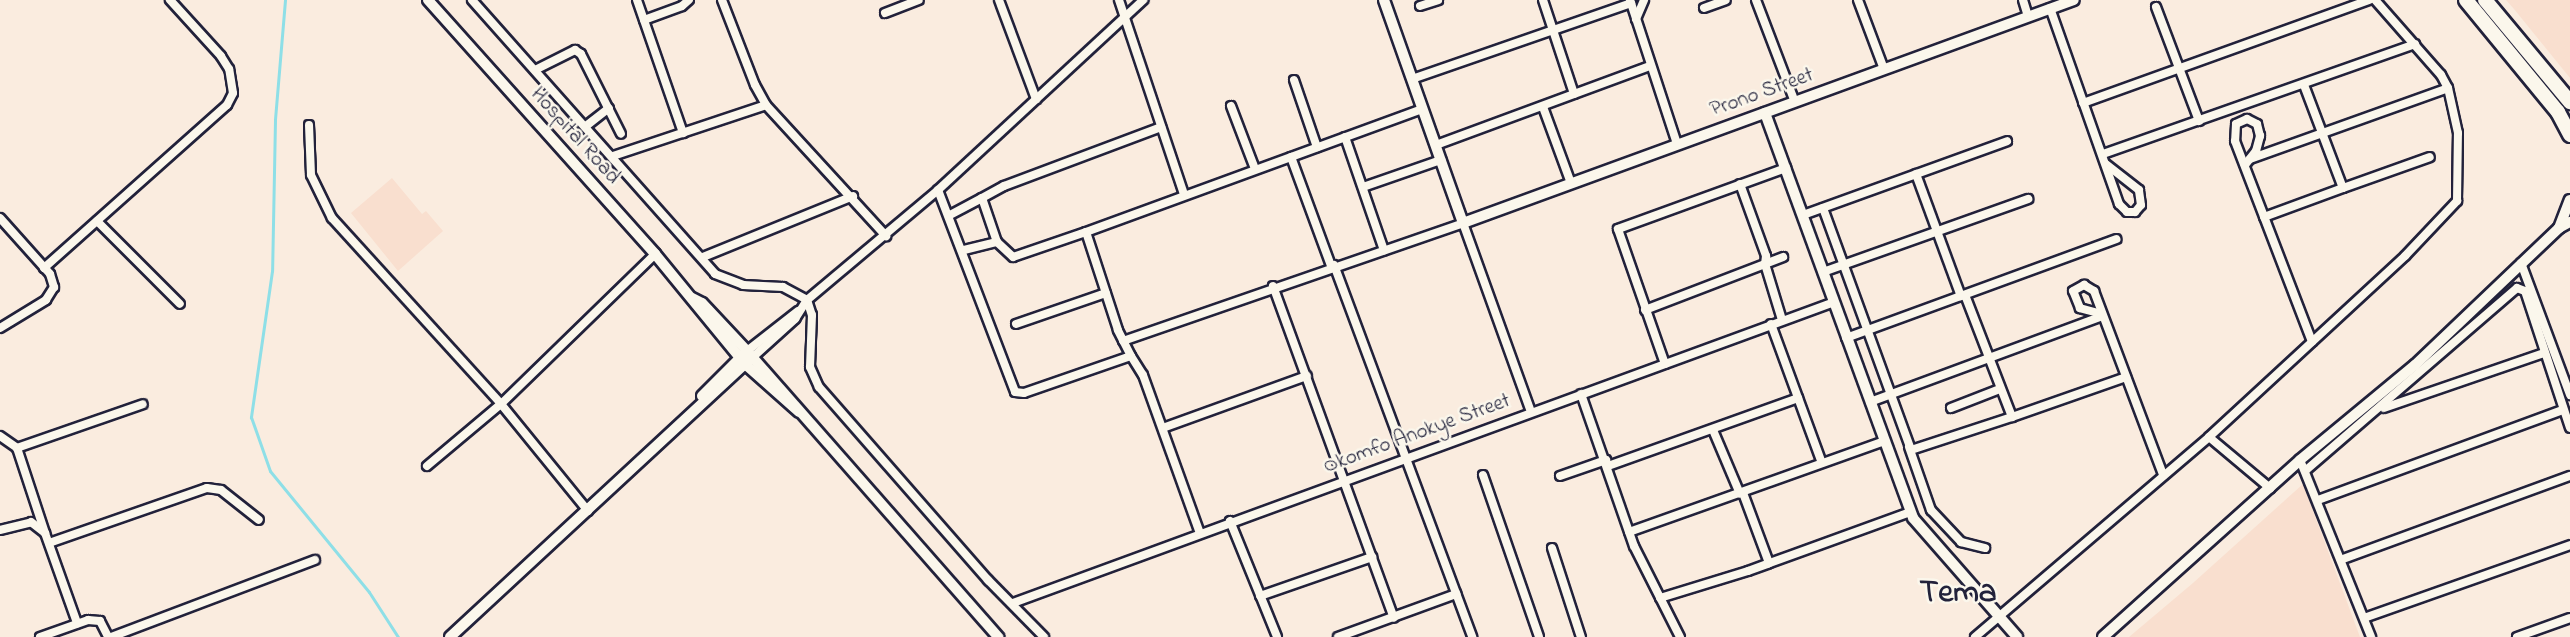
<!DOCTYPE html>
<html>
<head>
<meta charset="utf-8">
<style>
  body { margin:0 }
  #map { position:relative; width:2570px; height:637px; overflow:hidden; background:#faecdf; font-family:"Indie Flower",sans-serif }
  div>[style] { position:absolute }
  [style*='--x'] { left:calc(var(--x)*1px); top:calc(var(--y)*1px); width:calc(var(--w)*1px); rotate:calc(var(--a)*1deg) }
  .built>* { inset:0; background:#f9dfcf }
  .stream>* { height:3px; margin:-1.5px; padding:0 1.5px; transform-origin:1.5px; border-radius:1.5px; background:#8edfe7 }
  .roads { filter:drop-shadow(2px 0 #22223b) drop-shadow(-2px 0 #22223b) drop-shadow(0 2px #22223b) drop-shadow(0 -2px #22223b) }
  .street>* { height:8px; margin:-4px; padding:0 4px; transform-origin:4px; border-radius:4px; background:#fbf7ec }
  .secondary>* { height:10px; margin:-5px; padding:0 5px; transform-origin:5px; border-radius:5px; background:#fbf7ec }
  .highway>* { height:14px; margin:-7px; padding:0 7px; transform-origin:7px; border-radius:7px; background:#fbf7ec }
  span { translate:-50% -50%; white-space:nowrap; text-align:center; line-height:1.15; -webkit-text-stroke:5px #fbf7ec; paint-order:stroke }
  .street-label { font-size:21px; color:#22223b }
  .town-label { font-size:33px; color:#22223b; font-weight:700 }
</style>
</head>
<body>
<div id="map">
  <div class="built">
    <i style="clip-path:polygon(2506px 0,2570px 0,2570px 78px,2514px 9px)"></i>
    <i style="clip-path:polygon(392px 178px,422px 214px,426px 211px,443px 231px,398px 271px,351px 213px)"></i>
    <i style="clip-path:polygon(2303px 484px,2360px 637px,2129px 637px,2193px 583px)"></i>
  </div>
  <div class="stream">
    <i style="--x:285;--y:0;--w:120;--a:94.8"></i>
    <i style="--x:275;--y:120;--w:151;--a:91.1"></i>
    <i style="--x:272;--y:271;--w:148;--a:98.2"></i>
    <i style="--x:251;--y:417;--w:57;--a:70.6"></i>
    <i style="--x:270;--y:471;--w:156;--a:50.7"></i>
    <i style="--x:369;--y:592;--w:54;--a:57.2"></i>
  </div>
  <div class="roads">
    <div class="street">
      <i style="--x:472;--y:0;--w:366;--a:48.4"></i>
      <i style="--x:715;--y:274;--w:30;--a:21"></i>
      <i style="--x:743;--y:285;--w:40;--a:2.9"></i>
      <i style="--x:783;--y:287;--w:27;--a:28"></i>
      <i style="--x:807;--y:300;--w:16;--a:72"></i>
      <i style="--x:812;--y:315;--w:52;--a:92.2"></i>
      <i style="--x:810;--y:367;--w:22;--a:66"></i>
      <i style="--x:819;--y:387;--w:257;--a:48.8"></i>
      <i style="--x:988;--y:580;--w:80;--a:45.5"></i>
      <i style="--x:637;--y:0;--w:141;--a:70.9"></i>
      <i style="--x:722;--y:0;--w:91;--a:68.8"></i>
      <i style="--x:755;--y:85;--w:23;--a:61"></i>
      <i style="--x:766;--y:105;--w:178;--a:47.5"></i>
      <i style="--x:999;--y:0;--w:106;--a:69.5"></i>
      <i style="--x:1119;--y:0;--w:205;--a:71.5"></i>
      <i style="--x:1543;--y:0;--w:99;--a:71.7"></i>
      <i style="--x:1630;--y:0;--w:151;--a:71.9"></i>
      <i style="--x:1756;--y:0;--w:109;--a:69.1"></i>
      <i style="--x:1858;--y:0;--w:74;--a:69.4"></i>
      <i style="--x:2023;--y:0;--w:17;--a:73"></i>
      <i style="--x:1420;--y:6;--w:19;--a:-18"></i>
      <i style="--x:2156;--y:7;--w:122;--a:69.3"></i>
      <i style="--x:1704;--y:8;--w:23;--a:-20"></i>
      <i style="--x:2050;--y:8;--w:208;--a:70.6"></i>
      <i style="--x:2119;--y:204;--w:11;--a:45"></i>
      <i style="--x:2127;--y:212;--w:8;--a:0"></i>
      <i style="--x:2135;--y:212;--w:9;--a:-49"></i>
      <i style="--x:2141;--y:205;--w:15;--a:-98"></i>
      <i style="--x:2139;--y:190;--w:42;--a:-141.8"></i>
      <i style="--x:885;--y:13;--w:36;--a:-21"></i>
      <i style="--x:1636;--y:19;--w:21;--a:-67"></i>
      <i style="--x:644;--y:20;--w:40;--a:-20.2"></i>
      <i style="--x:682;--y:6;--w:9;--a:-41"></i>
      <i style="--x:535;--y:70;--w:45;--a:-26.6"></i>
      <i style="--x:575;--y:50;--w:7;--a:34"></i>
      <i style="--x:581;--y:54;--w:89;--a:63.4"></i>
      <i style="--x:1412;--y:79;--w:232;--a:-19.1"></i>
      <i style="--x:1294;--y:80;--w:71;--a:71.1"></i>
      <i style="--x:2304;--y:85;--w:110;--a:69.3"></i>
      <i style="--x:2343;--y:188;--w:92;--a:-19.6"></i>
      <i style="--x:2083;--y:103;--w:304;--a:-19.8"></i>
      <i style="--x:1231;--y:106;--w:67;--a:69.1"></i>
      <i style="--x:1543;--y:107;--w:81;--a:69.8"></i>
      <i style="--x:309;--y:125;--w:50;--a:87.7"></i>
      <i style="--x:311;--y:175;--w:48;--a:64"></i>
      <i style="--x:332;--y:218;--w:251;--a:47.7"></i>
      <i style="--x:501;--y:404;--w:138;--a:50.9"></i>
      <i style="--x:586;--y:126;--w:29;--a:-38"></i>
      <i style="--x:1345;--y:137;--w:120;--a:71"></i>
      <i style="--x:1436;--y:145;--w:228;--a:-20.3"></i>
      <i style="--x:2103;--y:154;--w:331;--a:-19.4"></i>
      <i style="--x:613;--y:156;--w:161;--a:-18.4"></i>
      <i style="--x:1291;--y:157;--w:116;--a:69.8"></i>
      <i style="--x:2250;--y:159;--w:210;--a:-19.7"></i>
      <i style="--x:2245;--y:165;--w:18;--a:-52"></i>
      <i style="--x:2256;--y:151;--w:16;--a:-75"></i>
      <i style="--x:2260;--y:136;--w:12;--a:-104"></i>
      <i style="--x:2257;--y:124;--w:11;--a:-153"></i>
      <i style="--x:2247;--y:119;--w:12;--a:156"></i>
      <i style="--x:2236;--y:124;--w:17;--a:93"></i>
      <i style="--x:2235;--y:141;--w:215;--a:69"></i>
      <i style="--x:1916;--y:174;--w:130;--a:69.8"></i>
      <i style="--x:1740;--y:184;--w:77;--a:70.1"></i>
      <i style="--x:1766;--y:256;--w:8;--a:97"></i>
      <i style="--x:1765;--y:264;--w:59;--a:73.1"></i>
      <i style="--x:1363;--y:187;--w:83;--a:-19.1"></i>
      <i style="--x:938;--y:190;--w:216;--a:69.1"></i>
      <i style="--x:1015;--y:392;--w:9;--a:6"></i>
      <i style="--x:1024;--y:393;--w:113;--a:-19.1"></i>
      <i style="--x:1131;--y:356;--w:22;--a:58"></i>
      <i style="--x:1143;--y:375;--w:168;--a:70.2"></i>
      <i style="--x:982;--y:198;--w:25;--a:-29"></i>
      <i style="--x:1004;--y:186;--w:168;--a:-20.6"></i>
      <i style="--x:1823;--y:208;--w:258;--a:70"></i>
      <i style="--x:1911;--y:450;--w:106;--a:-18.1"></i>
      <i style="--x:950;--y:215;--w:36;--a:-28"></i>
      <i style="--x:982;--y:198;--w:46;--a:71.2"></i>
      <i style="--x:997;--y:242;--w:22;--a:43"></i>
      <i style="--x:1013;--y:257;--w:77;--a:-18.9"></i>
      <i style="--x:1803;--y:215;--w:217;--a:-19.9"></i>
      <i style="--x:2264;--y:217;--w:84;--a:-20.2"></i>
      <i style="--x:0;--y:218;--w:75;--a:48.2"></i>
      <i style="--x:50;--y:274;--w:14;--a:73"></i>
      <i style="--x:54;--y:287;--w:15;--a:122"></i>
      <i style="--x:46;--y:300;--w:54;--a:148.7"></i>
      <i style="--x:97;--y:221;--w:117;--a:45"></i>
      <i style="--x:964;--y:250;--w:34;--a:-14"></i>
      <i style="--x:703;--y:257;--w:162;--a:-22.1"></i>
      <i style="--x:2521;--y:263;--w:141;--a:69.6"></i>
      <i style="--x:1334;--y:265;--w:397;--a:69.6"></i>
      <i style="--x:44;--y:268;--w:245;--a:-41.7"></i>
      <i style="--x:227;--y:105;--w:13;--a:-63"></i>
      <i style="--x:233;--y:93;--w:24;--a:-99"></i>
      <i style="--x:229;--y:69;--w:15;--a:-122"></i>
      <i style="--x:221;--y:56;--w:76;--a:-132.3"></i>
      <i style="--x:1823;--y:272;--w:218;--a:-19.6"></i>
      <i style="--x:1273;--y:286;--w:353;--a:70"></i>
      <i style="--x:1965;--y:295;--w:131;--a:68.9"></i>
      <i style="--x:2012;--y:417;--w:121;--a:-19.3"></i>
      <i style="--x:1645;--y:310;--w:148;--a:-21"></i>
      <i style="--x:2102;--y:314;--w:23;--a:-165"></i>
      <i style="--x:2080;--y:308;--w:18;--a:-112"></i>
      <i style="--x:2073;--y:291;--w:13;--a:-29"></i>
      <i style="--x:2084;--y:285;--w:12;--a:31"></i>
      <i style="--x:2094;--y:291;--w:197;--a:69.4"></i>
      <i style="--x:1016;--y:324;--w:95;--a:-19"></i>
      <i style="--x:1771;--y:324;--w:148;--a:69.9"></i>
      <i style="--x:1846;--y:338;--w:288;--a:-20.1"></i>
      <i style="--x:1123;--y:341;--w:360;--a:-19.1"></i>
      <i style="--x:1463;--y:223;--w:201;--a:70.2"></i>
      <i style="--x:747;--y:351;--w:65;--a:-38.1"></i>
      <i style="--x:1131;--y:356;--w:29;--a:-117"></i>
      <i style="--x:1118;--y:330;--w:103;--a:-108.1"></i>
      <i style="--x:1086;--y:232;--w:358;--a:-20.1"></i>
      <i style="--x:753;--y:357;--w:57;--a:-42.1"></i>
      <i style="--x:795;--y:319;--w:22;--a:-58"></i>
      <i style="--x:807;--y:300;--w:171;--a:-40"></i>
      <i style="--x:938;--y:190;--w:280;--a:-42.8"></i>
      <i style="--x:1665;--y:364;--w:143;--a:-109.2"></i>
      <i style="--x:1618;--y:229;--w:179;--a:-20"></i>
      <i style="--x:1581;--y:394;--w:161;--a:70.8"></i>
      <i style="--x:1634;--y:546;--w:102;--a:63.2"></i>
      <i style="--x:1870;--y:402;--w:248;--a:-20.3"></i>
      <i style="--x:1951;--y:408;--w:53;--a:-21.2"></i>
      <i style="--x:2384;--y:408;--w:169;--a:-19"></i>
      <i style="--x:1163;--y:428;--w:153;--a:-19.9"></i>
      <i style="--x:1713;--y:430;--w:69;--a:67.1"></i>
      <i style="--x:0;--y:436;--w:21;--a:35"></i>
      <i style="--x:2209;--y:437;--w:80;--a:39.9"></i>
      <i style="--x:1909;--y:447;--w:67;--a:70.8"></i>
      <i style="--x:1931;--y:510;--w:44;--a:46.8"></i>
      <i style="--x:1961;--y:542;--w:25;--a:14"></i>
      <i style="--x:2300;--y:460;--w:191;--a:68.1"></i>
      <i style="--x:427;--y:466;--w:97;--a:-40"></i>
      <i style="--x:501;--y:404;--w:215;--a:-44.2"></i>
      <i style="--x:1608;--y:466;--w:202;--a:-19.7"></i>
      <i style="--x:2305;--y:471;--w:280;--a:-40.8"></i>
      <i style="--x:2517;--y:288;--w:9;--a:21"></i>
      <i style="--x:2525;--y:291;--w:144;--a:71.8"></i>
      <i style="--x:1483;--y:475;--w:171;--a:70.9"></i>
      <i style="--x:1560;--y:476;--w:49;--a:-19.2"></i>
      <i style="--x:1743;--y:493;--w:75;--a:69.6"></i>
      <i style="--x:2318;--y:500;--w:261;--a:-20.2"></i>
      <i style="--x:1230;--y:521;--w:125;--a:67.9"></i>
      <i style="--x:0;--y:530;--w:32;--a:-14"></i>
      <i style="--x:31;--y:522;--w:18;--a:38"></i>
      <i style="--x:45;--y:533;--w:96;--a:70.4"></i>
      <i style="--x:1629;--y:532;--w:272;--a:-19.6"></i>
      <i style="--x:45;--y:533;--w:89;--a:-108.2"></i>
      <i style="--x:17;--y:448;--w:133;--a:-19.2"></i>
      <i style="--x:49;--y:543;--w:167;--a:-19.2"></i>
      <i style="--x:207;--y:488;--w:14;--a:8"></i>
      <i style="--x:221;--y:490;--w:48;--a:38.3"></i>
      <i style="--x:1552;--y:548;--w:94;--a:72"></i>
      <i style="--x:2343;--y:559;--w:242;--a:-20.1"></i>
      <i style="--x:1260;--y:596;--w:119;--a:-19.2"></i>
      <i style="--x:1660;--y:598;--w:92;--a:-17.1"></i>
      <i style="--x:1748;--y:571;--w:172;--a:-20"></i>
      <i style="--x:1013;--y:603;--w:874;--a:-20.13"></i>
      <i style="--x:2364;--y:618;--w:219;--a:-19.5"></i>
      <i style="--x:40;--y:637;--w:51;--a:-19.5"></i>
      <i style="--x:88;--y:620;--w:12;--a:5"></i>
      <i style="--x:100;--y:621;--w:18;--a:63"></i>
      <i style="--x:111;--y:637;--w:218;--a:-20.7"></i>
      <i style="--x:1338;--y:637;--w:126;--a:-20"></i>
      <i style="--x:1975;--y:637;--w:308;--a:-40.5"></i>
      <i style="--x:2209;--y:437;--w:267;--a:-42.7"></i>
      <i style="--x:2405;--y:256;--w:76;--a:-46.6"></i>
      <i style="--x:2457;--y:201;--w:68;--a:-89.2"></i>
      <i style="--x:2458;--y:133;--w:46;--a:-102.5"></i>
      <i style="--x:2448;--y:88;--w:15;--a:-118"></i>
      <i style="--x:2441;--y:75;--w:100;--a:-131.3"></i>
      <i style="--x:2517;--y:637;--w:56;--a:-19.7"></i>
    </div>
    <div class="secondary">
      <i style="--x:428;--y:0;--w:341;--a:48.2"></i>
      <i style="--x:655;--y:254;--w:142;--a:50.7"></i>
      <i style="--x:745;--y:364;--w:72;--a:41.6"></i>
      <i style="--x:1384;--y:0;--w:237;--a:70.5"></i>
      <i style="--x:1463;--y:223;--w:650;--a:-20.05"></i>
      <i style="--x:1765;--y:113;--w:431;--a:69.9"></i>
      <i style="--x:1913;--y:518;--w:158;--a:48.8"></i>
      <i style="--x:2559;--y:228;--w:30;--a:-69"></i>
      <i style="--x:692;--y:298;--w:11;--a:27"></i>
      <i style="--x:702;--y:303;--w:66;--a:46.8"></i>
      <i style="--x:747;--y:351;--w:381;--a:48.7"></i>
      <i style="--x:702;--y:396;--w:59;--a:-45"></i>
      <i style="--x:450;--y:637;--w:408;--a:-42.8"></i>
      <i style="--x:2103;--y:637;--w:265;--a:-41.9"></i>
      <i style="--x:2300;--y:460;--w:149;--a:-39.6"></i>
      <i style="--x:2415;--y:365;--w:199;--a:-43.6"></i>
      <i style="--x:2559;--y:228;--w:13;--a:-29"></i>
    </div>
    <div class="highway">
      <i style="--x:2466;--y:0;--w:145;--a:50.6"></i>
      <i style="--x:2558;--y:112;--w:26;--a:62"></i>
      <i style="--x:2485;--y:0;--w:133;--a:50.2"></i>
    </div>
  </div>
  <div class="street-label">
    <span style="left:1762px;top:93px;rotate:-20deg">Prono Street</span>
    <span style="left:575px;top:136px;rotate:48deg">Hospital Road</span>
    <span style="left:1417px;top:434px;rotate:-20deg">Okomfo Anokye Street</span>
  </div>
  <div class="town-label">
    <span style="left:1958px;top:594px">Tema</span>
  </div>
</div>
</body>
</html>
